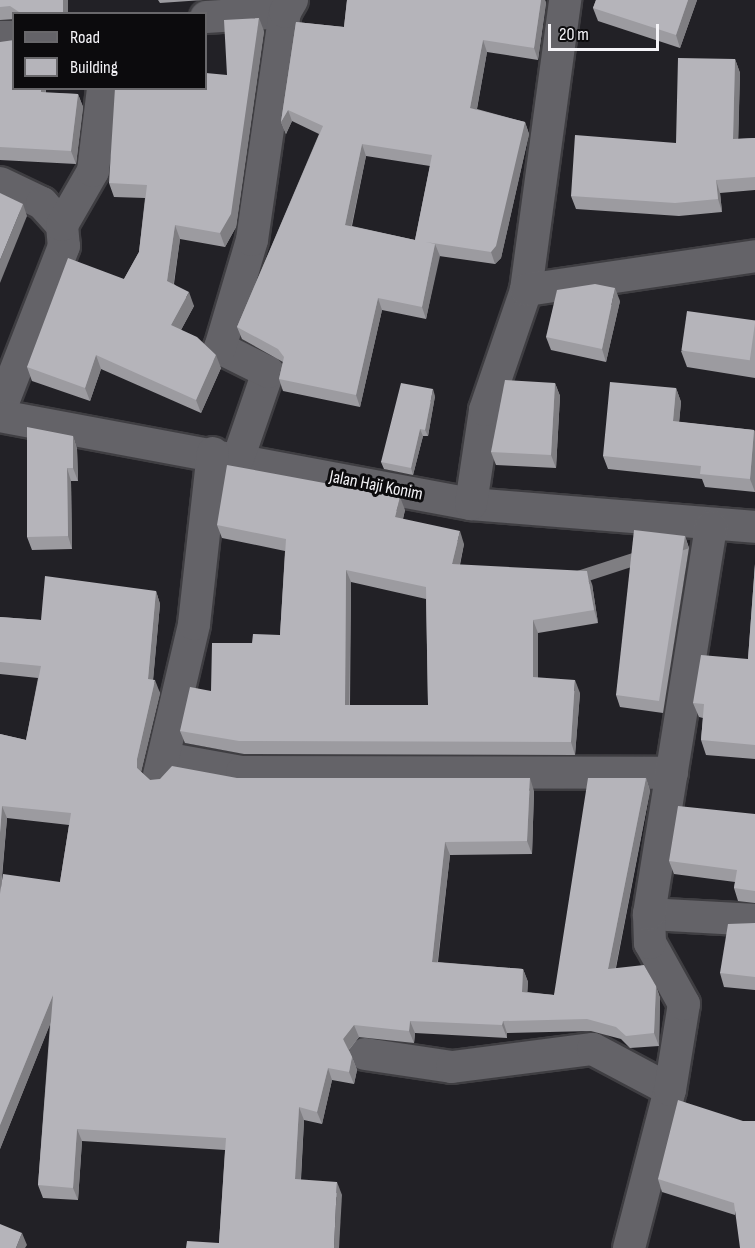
<!DOCTYPE html>
<html>
<head>
<meta charset="utf-8">
<style>
  body { margin:0 }
  #map { position:relative; width:755px; height:1248px; overflow:hidden; background:#222126; font-family:"Sofia Sans Condensed",sans-serif }
  div>[style] { position:absolute }
  [style*='--x'] { left:calc(var(--x)*1px); top:calc(var(--y)*1px); width:calc(var(--w)*1px); rotate:calc(var(--a)*1deg) }
  .roads { filter:drop-shadow(2px 0 #3f3e42) drop-shadow(-2px 0 #3f3e42) drop-shadow(0 2px #3f3e42) drop-shadow(0 -2px #3f3e42) }
  .street>* { height:32px; margin:-16px; padding:0 16px; transform-origin:16px; border-radius:16px; background:#646368 }
  .wall>* { inset:0; background:#9c9ba0 }
  .shaded-wall>* { inset:0; background:#7f7e82; transform-origin:0 0 }
  .building>* { inset:0; background:#b5b4ba; transform-origin:0 0 }
  span { translate:-50% -50%; white-space:nowrap; text-align:center; line-height:1.15; -webkit-text-stroke:6px #0c0b0d; paint-order:stroke }
  .street-label { font-size:18px; color:#f5f4f8 }
  .legend { position:absolute; left:12px; top:12px; width:195px; height:78px; box-sizing:border-box; background:#0c0b0d; border:2px solid #69686b; margin:0; padding:8px 10px; list-style:none; font-size:18px; color:#f5f4f8 }
  .legend li { display:flex; align-items:center; gap:12px; height:30px }
  .legend b { width:30px; border:2px solid #69686b }
  .scale { position:absolute; left:548px; top:24px; width:111px; height:27px; box-sizing:border-box; border:3px solid #f5f4f8; border-top:0; padding-left:8px; font-size:18px; line-height:21px; white-space:nowrap; color:#f5f4f8; -webkit-text-stroke:4px #0c0b0d; paint-order:stroke }
</style>
</head>
<body>
<div id="map">
  <div class="roads">
    <div class="street">
      <i style="--x:206;--y:17;--w:79;--a:-3.6"></i>
      <i style="--x:0;--y:37;--w:14;--a:0"></i>
      <i style="--x:0;--y:183;--w:47;--a:25.5"></i>
      <i style="--x:42;--y:203;--w:30;--a:48"></i>
      <i style="--x:62;--y:225;--w:21;--a:85"></i>
      <i style="--x:64;--y:246;--w:176;--a:111.3"></i>
      <i style="--x:62;--y:225;--w:62;--a:-60.1"></i>
      <i style="--x:93;--y:171;--w:84;--a:-83.1"></i>
      <i style="--x:526;--y:290;--w:293;--a:-82.3"></i>
      <i style="--x:0;--y:416;--w:479;--a:10.6"></i>
      <i style="--x:471;--y:504;--w:285;--a:4.6"></i>
      <i style="--x:238;--y:459;--w:92;--a:-71"></i>
      <i style="--x:268;--y:372;--w:54;--a:-153.4"></i>
      <i style="--x:220;--y:348;--w:113;--a:-73.5"></i>
      <i style="--x:252;--y:240;--w:230;--a:-81.8"></i>
      <i style="--x:285;--y:12;--w:14;--a:-60"></i>
      <i style="--x:471;--y:504;--w:95;--a:-81.5"></i>
      <i style="--x:485;--y:410;--w:127;--a:-71.1"></i>
      <i style="--x:526;--y:290;--w:232;--a:-8.4"></i>
      <i style="--x:164;--y:758;--w:79;--a:10.2"></i>
      <i style="--x:242;--y:772;--w:430;--a:0.1"></i>
      <i style="--x:159;--y:775;--w:155;--a:-76.9"></i>
      <i style="--x:194;--y:624;--w:172;--a:-83.7"></i>
      <i style="--x:649;--y:914;--w:106;--a:3.2"></i>
      <i style="--x:365;--y:1054;--w:88;--a:8.5"></i>
      <i style="--x:452;--y:1067;--w:142;--a:-7.3"></i>
      <i style="--x:593;--y:1049;--w:87;--a:28"></i>
      <i style="--x:629;--y:1248;--w:163;--a:-75.5"></i>
      <i style="--x:670;--y:1090;--w:87;--a:-80.8"></i>
      <i style="--x:684;--y:1004;--w:70;--a:-119.1"></i>
      <i style="--x:650;--y:943;--w:29;--a:-92"></i>
      <i style="--x:649;--y:914;--w:392;--a:-80.9"></i>
    </div>
  </div>
  <div class="wall">
    <i style="clip-path:polygon(0 0,68px 0,68px 14px,14px 14px,14px 19px,0 20px)"></i>
    <i style="clip-path:polygon(158px 0,203px 0,160px 3px)"></i>
    <i style="clip-path:polygon(evenodd,347px 0,545px 0,546px 3px,538px 60px,487px 52px,477px 109px,525px 122px,529px 134px,501px 258px,495px 264px,439px 256px,426px 319px,382px 310px,360px 407px,283px 391px,279px 379px,283px 362px,242px 339px,237px 327px,319px 134px,292px 121px,286px 134px,281px 122px,296px 22px,344px 27px,347px 0,366px 156px,430px 166px,415px 240px,352px 226px,366px 156px)"></i>
    <i style="clip-path:polygon(596px 0,697px 0,680px 48px,598px 21px,593px 8px)"></i>
    <i style="clip-path:polygon(264px 31px,236px 227px,225px 247px,180px 239px,174px 284px,194px 306px,181px 330px,221px 368px,201px 413px,101px 369px,90px 401px,32px 381px,27px 367px,124px 279px,139px 252px,145px 198px,114px 197px,109px 183px,227px 75px)"></i>
    <i style="clip-path:polygon(0 42px,46px 88px,46px 93px,78px 94px,83px 107px,76px 164px,0 160px)"></i>
    <i style="clip-path:polygon(735px 59px,740px 73px,738px 139px,755px 138px,755px 190px,720px 193px,722px 212px,679px 216px,576px 209px,571px 196px,676px 143px)"></i>
    <i style="clip-path:polygon(620px 301px,606px 362px,551px 350px,546px 337px)"></i>
    <i style="clip-path:polygon(755px 321px,755px 378px,687px 367px,681px 351px)"></i>
    <i style="clip-path:polygon(555px 383px,560px 396px,556px 468px,496px 465px,491px 452px)"></i>
    <i style="clip-path:polygon(676px 388px,681px 402px,679px 422px,754px 430px,755px 492px,705px 487px,702px 479px,608px 469px,603px 456px)"></i>
    <i style="clip-path:polygon(435px 396px,428px 436px,423px 436px,413px 475px,384px 469px,381px 462px)"></i>
    <i style="clip-path:polygon(73px 436px,77px 449px,78px 481px,71px 481px,72px 549px,32px 550px,27px 537px)"></i>
    <i style="clip-path:polygon(evenodd,405px 510px,403px 519px,464px 544px,460px 565px,592px 584px,598px 623px,538px 633px,538px 678px,580px 693px,575px 755px,244px 754px,185px 743px,180px 731px,211px 691px,252px 643px,280px 635px,285px 551px,222px 538px,217px 525px,405px 510px,351px 582px,426px 599px,428px 705px,350px 705px,351px 582px)"></i>
    <i style="clip-path:polygon(685px 536px,689px 548px,663px 713px,620px 707px,616px 695px)"></i>
    <i style="clip-path:polygon(755px 564px,755px 759px,706px 755px,701px 740px,703px 718px,699px 717px,693px 703px,748px 659px)"></i>
    <i style="clip-path:polygon(evenodd,156px 591px,160px 604px,153px 680px,160px 693px,141px 772px,150px 780px,237px 778px,534px 791px,532px 854px,450px 855px,438px 962px,523px 969px,528px 982px,527px 992px,554px 995px,646px 778px,650px 791px,616px 968px,656px 986px,660px 998px,659px 1046px,630px 1048px,621px 1039px,591px 1031px,507px 1033px,507px 1038px,415px 1033px,414px 1043px,359px 1037px,349px 1050px,352px 1057px,357px 1070px,354px 1084px,332px 1080px,322px 1124px,304px 1120px,301px 1180px,342px 1195px,219px 1243px,225px 1150px,82px 1141px,78px 1200px,43px 1198px,38px 1185px,50px 1024px,0 1149px,0 734px,26px 740px,38px 678px,0 674px,0 617px,41px 620px,156px 591px,7px 818px,69px 825px,60px 882px,1px 890px,7px 818px)"></i>
    <i style="clip-path:polygon(755px 814px,755px 903px,738px 901px,734px 888px,735px 882px,674px 874px,669px 861px)"></i>
    <i style="clip-path:polygon(755px 923px,755px 990px,724px 987px,720px 973px)"></i>
    <i style="clip-path:polygon(743px 1121px,735px 1215px,662px 1192px,658px 1179px)"></i>
  </div>
  <div class="shaded-wall">
    <i style="left:63px;top:0;width:5px;height:14px"></i>
    <i style="clip-path:polygon(541px 0,545px 0,546px 3px,538px 60px,534px 48px)"></i>
    <i style="clip-path:polygon(688px 0,697px 0,680px 48px,676px 35px)"></i>
    <i style="clip-path:polygon(259px 18px,264px 31px,236px 227px,225px 247px,220px 233px)"></i>
    <i style="clip-path:polygon(483px 40px,487px 52px,475px 119px,470px 108px)"></i>
    <i style="clip-path:polygon(735px 59px,740px 73px,738px 153px,733px 139px)"></i>
    <i style="clip-path:polygon(41px 88px,46px 88px,45px 105px,41px 92px)"></i>
    <i style="clip-path:polygon(78px 94px,83px 107px,76px 164px,71px 151px)"></i>
    <i style="clip-path:polygon(288px 110px,292px 121px,286px 134px,281px 122px)"></i>
    <i style="clip-path:polygon(525px 122px,529px 134px,501px 258px,495px 264px,491px 252px)"></i>
    <i style="clip-path:polygon(362px 144px,366px 156px,349px 237px,345px 225px)"></i>
    <i style="clip-path:polygon(716px 180px,720px 193px,722px 212px,718px 199px)"></i>
    <i style="clip-path:polygon(23px 204px,27px 216px,0 283px,0 260px)"></i>
    <i style="clip-path:polygon(175px 225px,180px 239px,172px 294px,167px 281px)"></i>
    <i style="clip-path:polygon(435px 244px,440px 256px,426px 319px,422px 307px)"></i>
    <i style="clip-path:polygon(615px 288px,620px 301px,606px 362px,602px 349px)"></i>
    <i style="clip-path:polygon(189px 292px,194px 306px,176px 339px,171px 325px)"></i>
    <i style="clip-path:polygon(378px 298px,382px 310px,360px 407px,356px 395px)"></i>
    <i style="clip-path:polygon(96px 355px,101px 369px,90px 401px,85px 388px)"></i>
    <i style="clip-path:polygon(216px 355px,221px 368px,201px 413px,196px 400px)"></i>
    <i style="clip-path:polygon(555px 383px,560px 396px,556px 468px,551px 455px)"></i>
    <i style="clip-path:polygon(676px 388px,681px 402px,678px 434px,673px 421px)"></i>
    <i style="clip-path:polygon(433px 389px,435px 396px,428px 436px,425px 430px)"></i>
    <i style="clip-path:polygon(420px 429px,423px 436px,413px 475px,411px 468px)"></i>
    <i style="clip-path:polygon(754px 430px,755px 431px,755px 492px,750px 479px)"></i>
    <i style="clip-path:polygon(73px 436px,77px 449px,78px 481px,73px 468px)"></i>
    <i style="clip-path:polygon(67px 468px,71px 481px,72px 549px,68px 536px)"></i>
    <i style="clip-path:polygon(400px 497px,405px 510px,400px 530px,395px 517px)"></i>
    <i style="clip-path:polygon(460px 531px,464px 544px,457px 577px,452px 564px)"></i>
    <i style="left:685px;top:536px;width:13px;height:167px;rotate:72deg"></i>
    <i style="clip-path:polygon(346px 570px,351px 582px,349px 718px,345px 705px)"></i>
    <i style="clip-path:polygon(587px 571px,592px 584px,598px 623px,594px 610px)"></i>
    <i style="clip-path:polygon(156px 591px,160px 604px,152px 691px,148px 679px)"></i>
    <i style="clip-path:polygon(533px 620px,538px 633px,538px 690px,533px 677px)"></i>
    <i style="clip-path:polygon(155px 680px,160px 693px,141px 772px,137px 768px,137px 759px)"></i>
    <i style="clip-path:polygon(575px 680px,580px 693px,575px 755px,571px 742px)"></i>
    <i style="clip-path:polygon(530px 778px,534px 791px,532px 854px,527px 841px)"></i>
    <i style="clip-path:polygon(646px 778px,650px 791px,613px 981px,608px 969px)"></i>
    <i style="clip-path:polygon(2px 806px,7px 818px,0 897px,0 833px)"></i>
    <i style="clip-path:polygon(445px 842px,450px 855px,436px 974px,432px 962px)"></i>
    <i style="clip-path:polygon(523px 969px,528px 982px,527px 1004px,522px 992px)"></i>
    <i style="clip-path:polygon(656px 986px,660px 998px,659px 1046px,654px 1033px)"></i>
    <i style="clip-path:polygon(53px 995px,57px 1007px,0 1149px,0 1125px)"></i>
    <i style="clip-path:polygon(410px 1021px,415px 1033px,414px 1043px,409px 1031px)"></i>
    <i style="clip-path:polygon(503px 1021px,507px 1033px,507px 1038px,502px 1025px)"></i>
    <i style="clip-path:polygon(354px 1025px,359px 1037px,347px 1052px,343px 1039px)"></i>
    <i style="clip-path:polygon(352px 1057px,357px 1070px,354px 1084px,349px 1072px)"></i>
    <i style="clip-path:polygon(328px 1068px,332px 1080px,322px 1124px,317px 1112px)"></i>
    <i style="clip-path:polygon(299px 1107px,304px 1120px,300px 1192px,295px 1179px)"></i>
    <i style="clip-path:polygon(77px 1129px,82px 1141px,78px 1200px,73px 1188px)"></i>
    <i style="clip-path:polygon(337px 1182px,342px 1195px,339px 1248px,334px 1248px)"></i>
    <i style="clip-path:polygon(22px 1233px,27px 1245px,25px 1248px,16px 1248px)"></i>
  </div>
  <div class="building">
    <i style="clip-path:polygon(0 0,63px 0,63px 14px,22px 14px,10px 6px,0 7px)"></i>
    <i style="clip-path:polygon(evenodd,347px 0,541px 0,534px 48px,483px 40px,470px 108px,525px 122px,496px 246px,491px 252px,426px 242px,435px 244px,422px 307px,378px 298px,356px 395px,279px 379px,284px 357px,278px 349px,237px 327px,323px 126px,288px 110px,281px 122px,296px 22px,344px 27px,347px 0,362px 144px,432px 155px,415px 240px,345px 225px,362px 144px)"></i>
    <i style="clip-path:polygon(596px 0,688px 0,676px 35px,593px 8px)"></i>
    <i style="clip-path:polygon(259px 18px,231px 214px,220px 233px,175px 225px,167px 281px,189px 292px,171px 325px,197px 337px,216px 355px,196px 400px,96px 355px,85px 388px,27px 367px,68px 258px,124px 279px,139px 252px,147px 185px,109px 183px,115px 88px,206px 88px,206px 73px,227px 75px,224px 20px)"></i>
    <i style="clip-path:polygon(14px 40px,14px 88px,41px 88px,41px 92px,78px 94px,71px 151px,0 147px,0 42px)"></i>
    <i style="clip-path:polygon(678px 58px,735px 59px,733px 139px,755px 138px,755px 177px,716px 180px,718px 199px,675px 203px,571px 196px,575px 135px,676px 143px)"></i>
    <i style="clip-path:polygon(0 193px,23px 204px,0 260px)"></i>
    <i style="clip-path:polygon(595px 284px,615px 288px,602px 349px,546px 337px,557px 290px)"></i>
    <i style="left:687px;top:311px;width:69px;height:40px;rotate:8deg"></i>
    <i style="clip-path:polygon(505px 380px,555px 383px,551px 455px,491px 452px)"></i>
    <i style="clip-path:polygon(610px 382px,676px 388px,673px 421px,754px 430px,750px 479px,700px 474px,701px 466px,603px 456px)"></i>
    <i style="clip-path:polygon(401px 383px,433px 389px,425px 430px,420px 429px,411px 468px,381px 462px)"></i>
    <i style="clip-path:polygon(27px 427px,73px 436px,73px 468px,67px 468px,68px 536px,27px 537px)"></i>
    <i style="clip-path:polygon(evenodd,227px 465px,400px 497px,395px 517px,460px 531px,452px 564px,587px 571px,594px 610px,533px 620px,533px 677px,575px 680px,571px 742px,239px 741px,180px 731px,190px 687px,211px 691px,212px 643px,252px 643px,253px 634px,280px 635px,286px 539px,217px 525px,227px 465px,346px 570px,426px 587px,428px 705px,345px 705px,346px 570px)"></i>
    <i style="clip-path:polygon(634px 530px,685px 536px,659px 701px,616px 695px)"></i>
    <i style="clip-path:polygon(755px 564px,755px 745px,701px 740px,704px 704px,693px 703px,701px 655px,748px 659px)"></i>
    <i style="clip-path:polygon(45px 576px,156px 591px,148px 679px,155px 680px,137px 759px,137px 768px,150px 780px,160px 779px,172px 766px,237px 778px,530px 778px,527px 841px,445px 842px,432px 962px,523px 969px,522px 992px,554px 995px,588px 778px,646px 778px,608px 969px,644px 965px,656px 986px,654px 1033px,626px 1036px,616px 1027px,587px 1019px,503px 1021px,502px 1025px,410px 1021px,409px 1031px,354px 1025px,343px 1039px,352px 1057px,349px 1072px,328px 1068px,317px 1112px,299px 1107px,295px 1179px,337px 1182px,334px 1248px,186px 1248px,187px 1241px,219px 1243px,226px 1138px,77px 1129px,73px 1188px,38px 1185px,53px 995px,0 1125px,0 894px,3px 874px,60px 882px,71px 813px,2px 806px,0 833px,0 734px,26px 740px,41px 666px,0 662px,0 617px,41px 620px)"></i>
    <i style="clip-path:polygon(678px 806px,755px 814px,755px 891px,734px 888px,737px 870px,669px 861px)"></i>
    <i style="clip-path:polygon(755px 923px,755px 977px,720px 973px,728px 924px)"></i>
    <i style="clip-path:polygon(678px 1100px,743px 1121px,755px 1121px,755px 1248px,740px 1248px,734px 1203px,658px 1179px)"></i>
    <i style="clip-path:polygon(0 1224px,22px 1233px,16px 1248px,0 1248px)"></i>
  </div>
  <div class="street-label">
    <span style="left:376px;top:486px;rotate:11deg">Jalan Haji Konim</span>
  </div>
  <ul class="legend">
  <li><b style="height:8px;background:#646368"></b>Road</li>
  <li><b style="height:16px;background:#b5b4ba"></b>Building</li>
  </ul>
  <div class="scale">20 m</div>
</div>
</body>
</html>
